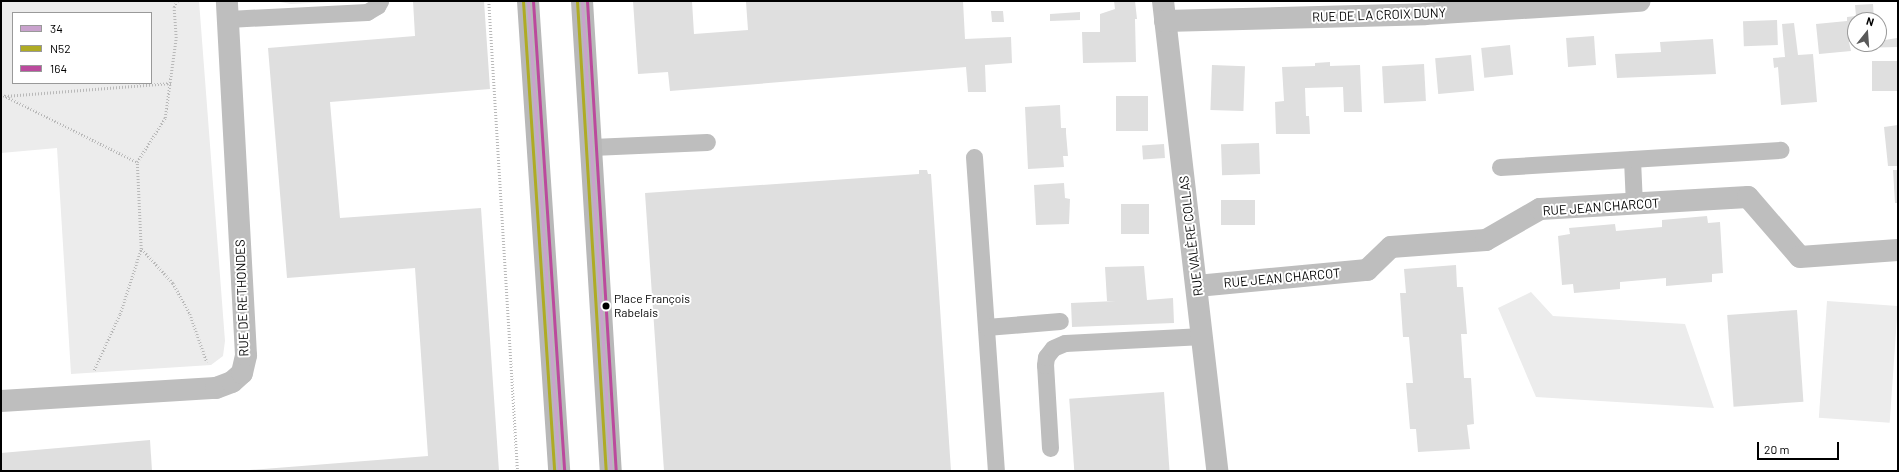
<!DOCTYPE html>
<html>
<head>
<meta charset="utf-8">
<style>
  body { margin:0 }
  #map { position:relative; width:1899px; height:472px; overflow:hidden; background:#fff; font-family:Barlow,sans-serif }
  div>[style] { position:absolute }
  [style*='--x'] { left:calc(var(--x)*1px); top:calc(var(--y)*1px); width:calc(var(--w)*1px); rotate:calc(var(--a)*1deg) }
  .green>* { inset:0; background:#ececec; transform-origin:0 0 }
  .building>* { inset:0; background:#dfdfdf; transform-origin:0 0 }
  .path>* { height:2.5px; margin-top:-1.25px; transform-origin:0; background:repeating-linear-gradient(90deg,#b9b9b9 0 1px,transparent 0 3px) }
  .lane>* { height:17px; margin:-8.5px; padding:0 8.5px; transform-origin:8.5px; border-radius:8.5px; background:#bebebe }
  .street>* { height:22px; margin:-11px; padding:0 11px; transform-origin:11px; border-radius:11px; background:#bebebe }
  .secondary>* { height:22px; margin:-11px; padding:0 11px; transform-origin:11px; border-radius:11px; background:#b8b8b8 }
  .bus-1>* { height:3px; margin:-1.5px; padding:0 1.5px; transform-origin:1.5px; border-radius:1.5px; background:#c9a2cd }
  .bus-2>* { height:3px; margin:-1.5px; padding:0 1.5px; transform-origin:1.5px; border-radius:1.5px; background:#afab24 }
  .bus-3>* { height:3px; margin:-1.5px; padding:0 1.5px; transform-origin:1.5px; border-radius:1.5px; background:#bb4a9d }
  .dots>* { width:11px; height:11px; translate:-50% -50%; box-sizing:border-box; border:2px solid #fff; border-radius:50% }
  span { translate:-50% -50%; white-space:nowrap; text-align:center; line-height:1.15; -webkit-text-stroke:4px #fff; paint-order:stroke }
  .bus-label { font-size:12px; color:#000 }
  .left { translate:0 -50%; text-align:left }
  .street-label { font-size:13px; color:#000 }
  .frame { position:absolute; inset:0; border:2px solid #000; pointer-events:none }
  .legend { position:absolute; left:12px; top:12px; width:140px; height:72px; box-sizing:border-box; background:#fff; border:1px solid #999; margin:0; padding:5px 7px; list-style:none; font-size:12px; color:#000 }
  .legend li { display:flex; align-items:center; gap:8px; height:20px }
  .legend b { width:20px; border:1px solid #999 }
  .north { position:absolute; left:1847px; top:12px; width:40px; height:40px; box-sizing:border-box; background:#fff; border:1px solid #999; border-radius:50%; rotate:17deg; font-size:11px; font-weight:700; line-height:16px; text-align:center; color:#000 }
  .north::after { content:''; display:block; margin:auto; width:14px; height:18px; background:#595959; clip-path:polygon(50% 0,100% 100%,50% 72%,0 100%) }
  .scale { position:absolute; left:1757px; top:442px; width:82px; height:18px; box-sizing:border-box; border:2px solid #000; border-top:0; padding-left:5px; font-size:12px; line-height:14px; white-space:nowrap; color:#000; -webkit-text-stroke:3px #fff; paint-order:stroke }
</style>
</head>
<body>
<div id="map">
  <div class="green">
    <i style="clip-path:polygon(evenodd,1px 1px,199px 1px,225px 341px,223px 356px,211px 365px,71px 374px,57px 148px,1px 153px,1px 1px,13px 13px,151px 13px,151px 83px,13px 83px,13px 13px)"></i>
    <i style="clip-path:polygon(275px 1px,348px 1px,291px 4px)"></i>
    <i style="clip-path:polygon(1531px 292px,1553px 316px,1685px 324px,1714px 408px,1536px 397px,1498px 308px)"></i>
    <i style="left:1827px;top:301px;width:71px;height:117px;rotate:4deg"></i>
  </div>
  <div class="building">
    <i style="clip-path:polygon(413px 1px,484px 1px,490px 89px,330px 102px,340px 218px,481px 208px,499px 471px,237px 471px,428px 456px,415px 268px,287px 278px,268px 48px,415px 36px)"></i>
    <i style="clip-path:polygon(633px 1px,692px 1px,694px 34px,748px 30px,746px 2px,963px 1px,965px 39px,1011px 37px,1012px 63px,985px 65px,986px 92px,968px 92px,966px 67px,670px 91px,668px 72px,638px 74px)"></i>
    <i style="clip-path:polygon(1114px 1px,1135px 1px,1137px 19px,1135px 19px,1136px 62px,1083px 63px,1082px 32px,1100px 32px,1100px 14px,1115px 9px)"></i>
    <i style="clip-path:polygon(1873px 4px,1874px 20px,1855px 20px,1855px 41px,1849px 42px,1851px 51px,1819px 54px,1816px 24px,1847px 21px,1847px 17px,1856px 16px,1855px 5px)"></i>
    <i style="clip-path:polygon(991px 11px,1003px 11px,1004px 22px,992px 22px)"></i>
    <i style="clip-path:polygon(1080px 12px,1080px 20px,1050px 21px,1050px 14px)"></i>
    <i style="left:1777px;top:20px;width:25px;height:34px;rotate:88deg"></i>
    <i style="clip-path:polygon(1794px 23px,1798px 55px,1813px 54px,1817px 102px,1781px 105px,1778px 67px,1774px 68px,1773px 58px,1785px 57px,1782px 24px)"></i>
    <i style="left:1594px;top:36px;width:29px;height:28px;rotate:86deg"></i>
    <i style="clip-path:polygon(1897px 38px,1898px 47px,1858px 48px,1858px 44px,1879px 44px,1879px 41px)"></i>
    <i style="clip-path:polygon(1713px 39px,1716px 74px,1617px 78px,1615px 54px,1661px 52px,1660px 42px)"></i>
    <i style="left:1510px;top:45px;width:30px;height:29px;rotate:84deg"></i>
    <i style="left:1471px;top:55px;width:36px;height:36px;rotate:85deg"></i>
    <i style="left:1898px;top:61px;width:30px;height:26px;rotate:90deg"></i>
    <i style="clip-path:polygon(1330px 62px,1330px 66px,1360px 65px,1362px 112px,1344px 112px,1343px 87px,1305px 88px,1306px 116px,1309px 116px,1310px 134px,1276px 134px,1275px 102px,1284px 101px,1282px 67px,1315px 66px,1315px 63px)"></i>
    <i style="left:1424px;top:64px;width:37px;height:42px;rotate:87deg"></i>
    <i style="left:1212px;top:65px;width:33px;height:45px;rotate:2deg"></i>
    <i style="left:1116px;top:96px;width:32px;height:35px"></i>
    <i style="clip-path:polygon(1060px 105px,1061px 128px,1066px 128px,1066px 133px,1068px 156px,1063px 156px,1064px 167px,1028px 169px,1025px 107px)"></i>
    <i style="clip-path:polygon(1898px 125px,1898px 166px,1888px 166px,1884px 127px)"></i>
    <i style="left:1259px;top:143px;width:31px;height:38px;rotate:88deg"></i>
    <i style="left:1164px;top:144px;width:14px;height:22px;rotate:86deg"></i>
    <i style="clip-path:polygon(919px 170px,927px 170px,928px 174px,931px 174px,951px 471px,664px 471px,645px 193px,919px 174px)"></i>
    <i style="clip-path:polygon(1893px 170px,1898px 170px,1898px 203px,1895px 203px)"></i>
    <i style="clip-path:polygon(1064px 183px,1065px 198px,1070px 199px,1069px 224px,1036px 225px,1034px 185px)"></i>
    <i style="left:1255px;top:200px;width:25px;height:34px;rotate:90deg"></i>
    <i style="left:1121px;top:204px;width:28px;height:30px"></i>
    <i style="clip-path:polygon(1707px 216px,1708px 223px,1720px 222px,1723px 273px,1712px 274px,1712px 282px,1666px 286px,1666px 278px,1620px 282px,1620px 289px,1574px 293px,1573px 284px,1562px 285px,1558px 236px,1570px 234px,1569px 228px,1615px 224px,1616px 231px,1662px 227px,1662px 220px)"></i>
    <i style="clip-path:polygon(1456px 265px,1457px 287px,1463px 287px,1467px 334px,1461px 334px,1464px 378px,1471px 378px,1474px 424px,1467px 425px,1470px 449px,1418px 452px,1416px 429px,1410px 429px,1406px 383px,1413px 383px,1409px 337px,1403px 337px,1400px 293px,1406px 293px,1404px 269px)"></i>
    <i style="clip-path:polygon(1144px 266px,1147px 300px,1173px 298px,1174px 323px,1072px 327px,1071px 303px,1116px 301px,1107px 301px,1105px 267px)"></i>
    <i style="left:1797px;top:310px;width:92px;height:70px;rotate:86deg"></i>
    <i style="left:1164px;top:392px;width:79px;height:95px;rotate:86deg"></i>
    <i style="clip-path:polygon(150px 440px,152px 471px,1px 471px,1px 453px)"></i>
  </div>
  <div class="path">
    <i style="--x:489;--y:1;--w:471;--a:86.5"></i>
    <i style="--x:1;--y:94;--w:152;--a:26.6"></i>
    <i style="--x:5;--y:96;--w:167;--a:-4.5"></i>
    <i style="--x:142;--y:249;--w:46;--a:47.6"></i>
    <i style="--x:173;--y:283;--w:35;--a:61"></i>
    <i style="--x:190;--y:314;--w:51;--a:70.5"></i>
    <i style="--x:94;--y:370;--w:62;--a:-65.1"></i>
    <i style="--x:120;--y:314;--w:68;--a:-72.1"></i>
    <i style="--x:141;--y:249;--w:87;--a:-92.6"></i>
    <i style="--x:137;--y:162;--w:52;--a:-57.5"></i>
    <i style="--x:165;--y:118;--w:81;--a:-82.2"></i>
    <i style="--x:176;--y:38;--w:31;--a:-94"></i>
    <i style="--x:174;--y:7;--w:7;--a:-63"></i>
  </div>
  <div class="lane">
    <i style="--x:228;--y:19;--w:139;--a:-2.9"></i>
    <i style="--x:367;--y:12;--w:12;--a:-31"></i>
    <i style="--x:377;--y:6;--w:6;--a:-59"></i>
    <i style="--x:592;--y:147;--w:115;--a:-2.5"></i>
    <i style="--x:974;--y:157;--w:315;--a:86"></i>
    <i style="--x:1632;--y:159;--w:45;--a:87.5"></i>
    <i style="--x:1500;--y:167;--w:281;--a:-3.5"></i>
    <i style="--x:986;--y:327;--w:74;--a:-4.6"></i>
    <i style="--x:1050;--y:448;--w:83;--a:-93.4"></i>
    <i style="--x:1045;--y:365;--w:8;--a:-83"></i>
    <i style="--x:1046;--y:357;--w:11;--a:-52"></i>
    <i style="--x:1053;--y:348;--w:13;--a:-23"></i>
    <i style="--x:1065;--y:343;--w:138;--a:-2.9"></i>
  </div>
  <div class="street">
    <i style="--x:1163;--y:1;--w:473;--a:83.4"></i>
    <i style="--x:1165;--y:21;--w:260;--a:-1.5"></i>
    <i style="--x:1425;--y:14;--w:215;--a:-3.5"></i>
    <i style="--x:1197;--y:286;--w:171;--a:-5.4"></i>
    <i style="--x:1367;--y:270;--w:33;--a:-44"></i>
    <i style="--x:1391;--y:247;--w:95;--a:-4.2"></i>
    <i style="--x:1486;--y:240;--w:62;--a:-29.9"></i>
    <i style="--x:1540;--y:209;--w:208;--a:-3.3"></i>
    <i style="--x:1748;--y:197;--w:79;--a:49.1"></i>
    <i style="--x:1800;--y:257;--w:98;--a:-4.1"></i>
    <i style="--x:1;--y:401;--w:215;--a:-3.5"></i>
    <i style="--x:216;--y:388;--w:17;--a:-21"></i>
    <i style="--x:232;--y:382;--w:13;--a:-42"></i>
    <i style="--x:242;--y:373;--w:18;--a:-77"></i>
    <i style="--x:246;--y:355;--w:355;--a:-93.1"></i>
  </div>
  <div class="secondary">
    <i style="--x:528;--y:1;--w:471;--a:86.2"></i>
    <i style="--x:582;--y:1;--w:471;--a:86.5"></i>
  </div>
  <div class="bus-1">
    <i style="--x:528;--y:1;--w:471;--a:86.2"></i>
    <i style="--x:582;--y:1;--w:471;--a:86.5"></i>
  </div>
  <div class="bus-2">
    <i style="--x:523;--y:1;--w:471;--a:86.2"></i>
    <i style="--x:577;--y:1;--w:471;--a:86.5"></i>
  </div>
  <div class="bus-3">
    <i style="--x:533;--y:1;--w:471;--a:86.2"></i>
    <i style="--x:587;--y:1;--w:471;--a:86.5"></i>
  </div>
  <div class="dots">
    <i style="left:606px;top:306px;background:#000"></i>
  </div>
  <div class="bus-label">
    <span class="left" style="left:614px;top:306px">Place François<br>Rabelais</span>
  </div>
  <div class="street-label">
    <span style="left:1379px;top:15px;rotate:-2deg">RUE DE LA CROIX DUNY</span>
    <span style="left:1601px;top:207px;rotate:-4deg">RUE JEAN CHARCOT</span>
    <span style="left:1191px;top:236px;rotate:-97deg">RUE VALÈRE COLLAS</span>
    <span style="left:1282px;top:278px;rotate:-5deg">RUE JEAN CHARCOT</span>
    <span style="left:242px;top:298px;rotate:-92deg">RUE DE RETHONDES</span>
  </div>
  <div class="frame"></div>
  <ul class="legend">
  <li><b style="height:5px;background:#c9a2cd"></b>34</li>
  <li><b style="height:5px;background:#afab24"></b>N52</li>
  <li><b style="height:5px;background:#bb4a9d"></b>164</li>
  </ul>
  <div class="north">N</div>
  <div class="scale">20 m</div>
</div>
</body>
</html>
